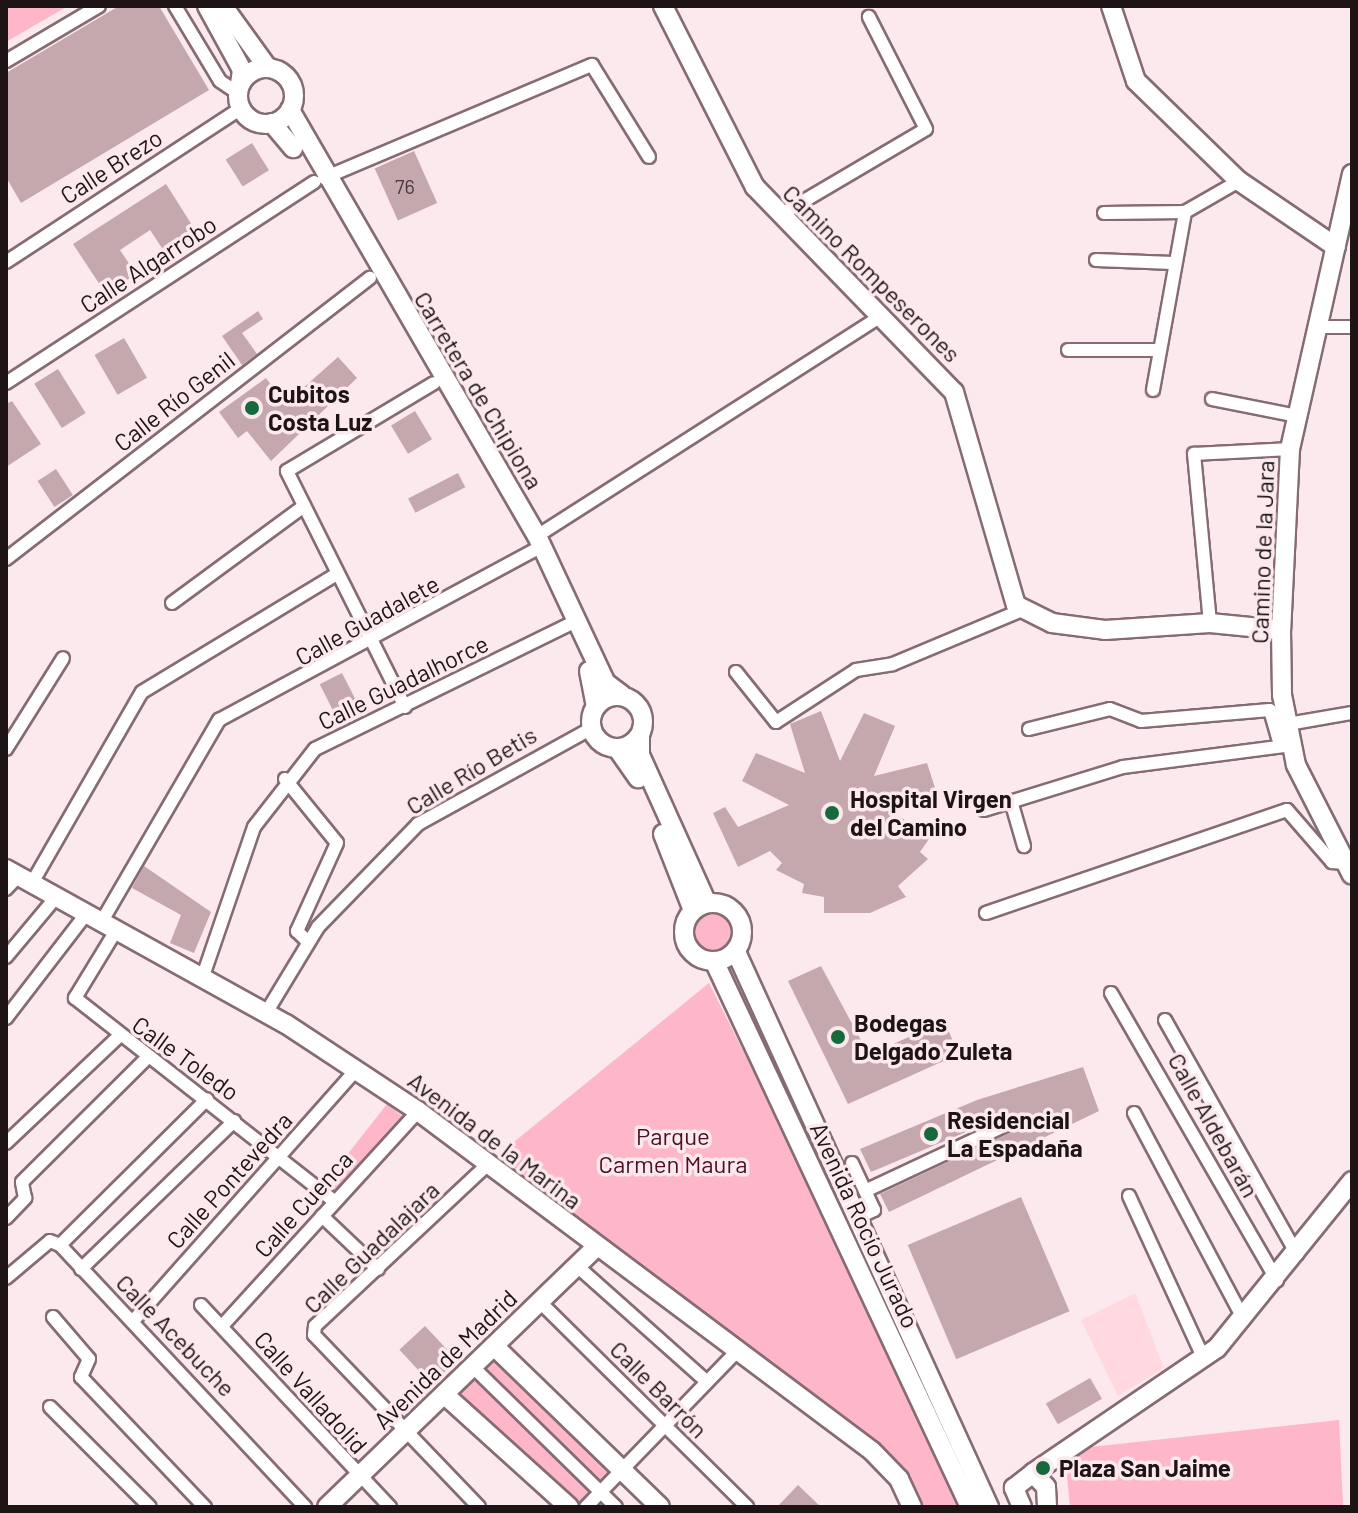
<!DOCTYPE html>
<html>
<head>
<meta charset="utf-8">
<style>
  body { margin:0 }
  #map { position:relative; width:1358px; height:1513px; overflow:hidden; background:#fce9ed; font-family:Barlow,sans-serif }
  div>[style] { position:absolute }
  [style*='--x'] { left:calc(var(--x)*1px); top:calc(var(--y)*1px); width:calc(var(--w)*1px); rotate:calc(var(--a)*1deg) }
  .built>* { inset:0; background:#ffd8e0 }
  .green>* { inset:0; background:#feb7c8; transform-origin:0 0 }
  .round { border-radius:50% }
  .building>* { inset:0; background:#c5a8ae; transform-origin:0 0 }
  .roads { filter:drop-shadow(2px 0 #866c72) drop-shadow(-2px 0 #866c72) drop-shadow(0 2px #866c72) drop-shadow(0 -2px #866c72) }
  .street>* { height:12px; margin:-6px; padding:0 6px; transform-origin:6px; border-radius:6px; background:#fff }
  .secondary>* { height:18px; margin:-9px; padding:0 9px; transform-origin:9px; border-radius:9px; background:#fff }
  .secondary>.ring { margin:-9px; padding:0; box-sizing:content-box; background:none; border:18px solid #fff; border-radius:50% }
  .dots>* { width:22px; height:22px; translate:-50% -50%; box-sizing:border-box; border:4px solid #fce9ed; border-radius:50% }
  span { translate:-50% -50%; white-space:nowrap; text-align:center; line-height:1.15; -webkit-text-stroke:7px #fce9ed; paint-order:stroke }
  .number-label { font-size:20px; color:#48393c }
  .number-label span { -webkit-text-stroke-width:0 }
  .street-label { font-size:24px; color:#1e1416 }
  .poi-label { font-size:24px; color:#1e1416; font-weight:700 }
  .left { translate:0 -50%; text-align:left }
  .park-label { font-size:24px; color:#4d0d25 }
  .frame { position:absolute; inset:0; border:8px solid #1e1416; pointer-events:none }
</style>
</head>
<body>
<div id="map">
  <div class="built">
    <i style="clip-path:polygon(1135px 1293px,1164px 1368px,1118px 1396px,1081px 1320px)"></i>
  </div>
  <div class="green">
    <i style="clip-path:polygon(6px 6px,68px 6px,6px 42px)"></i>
    <i class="round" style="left:692px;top:911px;width:42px;height:42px"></i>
    <i style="clip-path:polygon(709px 983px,864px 1291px,961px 1507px,920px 1507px,877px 1448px,498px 1155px)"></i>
    <i style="left:387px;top:1104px;width:23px;height:101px;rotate:38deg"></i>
    <i style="clip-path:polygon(494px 1346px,621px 1470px,586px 1507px,567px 1507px,445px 1395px)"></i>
    <i style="clip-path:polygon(1339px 1420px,1343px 1505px,1070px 1507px,1065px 1456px,1072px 1449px)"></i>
  </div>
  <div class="building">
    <i style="clip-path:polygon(119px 6px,159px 6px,209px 90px,21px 203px,6px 177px,6px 73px)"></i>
    <i style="left:252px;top:143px;width:32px;height:31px;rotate:58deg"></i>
    <i style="left:414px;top:151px;width:57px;height:43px;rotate:66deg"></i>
    <i style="clip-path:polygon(166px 184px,197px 233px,166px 254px,150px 230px,120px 250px,136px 274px,106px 294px,73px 244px)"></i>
    <i style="clip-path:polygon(258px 311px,263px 319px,242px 333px,257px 354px,242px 365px,222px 336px)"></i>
    <i style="left:124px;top:338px;width:46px;height:34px;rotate:60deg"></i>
    <i style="clip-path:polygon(338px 357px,357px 378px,271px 461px,247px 431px,238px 438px,219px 412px,266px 378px,285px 404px)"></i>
    <i style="left:58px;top:369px;width:52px;height:28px;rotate:58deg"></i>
    <i style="clip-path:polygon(12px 401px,41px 444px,6px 467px,6px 404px)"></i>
    <i style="left:415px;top:411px;width:33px;height:28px;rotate:59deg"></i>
    <i style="left:56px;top:469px;width:31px;height:22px;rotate:57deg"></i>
    <i style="left:458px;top:473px;width:16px;height:56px;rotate:63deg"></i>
    <i style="left:342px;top:673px;width:33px;height:25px;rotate:63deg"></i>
    <i style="clip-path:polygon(821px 711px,840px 761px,864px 713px,895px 726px,874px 776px,927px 763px,936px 791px,887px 809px,931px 836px,920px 852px,928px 859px,898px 886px,906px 897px,870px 913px,824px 913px,824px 897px,802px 893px,804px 884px,776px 870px,782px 863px,770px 851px,738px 867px,713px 813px,725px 807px,738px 827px,789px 805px,742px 781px,756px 753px,805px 773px,790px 724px)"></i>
    <i style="clip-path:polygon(144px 866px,211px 912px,194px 953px,170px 943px,181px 915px,132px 888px)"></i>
    <i style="clip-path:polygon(821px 966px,869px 1055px,944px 1021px,959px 1054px,848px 1104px,788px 981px)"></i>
    <i style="clip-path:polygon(1083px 1067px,1099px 1111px,889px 1212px,880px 1194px,1012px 1132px,1016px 1121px,1004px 1116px,871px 1172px,860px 1149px,977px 1100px)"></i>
    <i style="left:1021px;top:1197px;width:124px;height:123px;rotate:67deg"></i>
    <i style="left:488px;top:1318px;width:11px;height:25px;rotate:45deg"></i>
    <i style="left:425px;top:1326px;width:47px;height:35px;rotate:47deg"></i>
    <i style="left:1090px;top:1378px;width:24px;height:51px;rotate:60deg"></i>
    <i style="clip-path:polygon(798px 1485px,821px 1507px,777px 1507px)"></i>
  </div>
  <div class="roads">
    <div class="street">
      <i style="--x:175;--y:6;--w:87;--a:59"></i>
      <i style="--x:220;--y:81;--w:22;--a:34"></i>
      <i style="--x:6;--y:61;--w:108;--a:-30.6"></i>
      <i style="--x:324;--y:178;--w:291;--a:-22.9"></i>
      <i style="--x:592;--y:65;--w:108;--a:58.2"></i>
      <i style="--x:1104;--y:213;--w:81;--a:-0.7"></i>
      <i style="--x:780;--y:215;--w:169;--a:-30.5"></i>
      <i style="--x:926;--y:129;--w:126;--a:-117"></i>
      <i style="--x:1096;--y:260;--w:77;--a:2.2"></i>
      <i style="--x:6;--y:262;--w:281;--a:-33.2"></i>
      <i style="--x:1317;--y:327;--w:35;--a:0"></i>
      <i style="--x:1068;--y:350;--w:91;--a:0"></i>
      <i style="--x:6;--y:383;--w:368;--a:-33.1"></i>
      <i style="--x:1153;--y:390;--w:181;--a:-79.8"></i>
      <i style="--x:1185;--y:212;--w:62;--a:-29.9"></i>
      <i style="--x:1212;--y:399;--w:87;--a:11.3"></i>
      <i style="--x:537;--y:536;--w:408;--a:-32.6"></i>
      <i style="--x:6;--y:559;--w:460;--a:-37.7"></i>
      <i style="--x:172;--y:603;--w:164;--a:-36.3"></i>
      <i style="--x:1210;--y:623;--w:170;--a:-95.4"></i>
      <i style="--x:1194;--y:454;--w:96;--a:-3"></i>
      <i style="--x:736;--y:672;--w:64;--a:51.3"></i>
      <i style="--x:776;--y:722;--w:95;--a:-33"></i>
      <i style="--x:856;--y:670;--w:37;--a:-9"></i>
      <i style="--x:893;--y:664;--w:140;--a:-22.7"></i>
      <i style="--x:405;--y:707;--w:264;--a:-116.6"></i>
      <i style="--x:287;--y:471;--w:171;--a:-30.9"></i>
      <i style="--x:1288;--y:724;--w:65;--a:-9.8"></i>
      <i style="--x:1029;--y:729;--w:83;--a:-13.9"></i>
      <i style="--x:1110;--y:709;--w:33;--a:21"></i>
      <i style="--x:1141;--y:721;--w:129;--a:-4.9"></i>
      <i style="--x:1270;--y:710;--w:37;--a:74"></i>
      <i style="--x:6;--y:749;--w:107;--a:-57.9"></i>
      <i style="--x:285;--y:779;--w:82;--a:50.9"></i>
      <i style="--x:337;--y:843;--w:97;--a:114.4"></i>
      <i style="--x:297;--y:931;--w:16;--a:45"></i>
      <i style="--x:1011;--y:801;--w:47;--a:73.9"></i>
      <i style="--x:984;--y:810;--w:145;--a:-17.2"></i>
      <i style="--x:1123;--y:767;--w:170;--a:-7.4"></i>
      <i style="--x:32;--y:883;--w:220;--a:-60.1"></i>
      <i style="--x:142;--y:692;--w:228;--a:-31.2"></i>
      <i style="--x:6;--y:889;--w:18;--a:-47"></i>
      <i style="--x:986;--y:913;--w:318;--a:-18.9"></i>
      <i style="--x:1287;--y:810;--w:69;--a:49.1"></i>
      <i style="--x:1332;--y:862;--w:13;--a:4"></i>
      <i style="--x:102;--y:921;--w:233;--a:-59.8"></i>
      <i style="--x:219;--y:720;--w:357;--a:-28.3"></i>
      <i style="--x:117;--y:929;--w:81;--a:121.3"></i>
      <i style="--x:75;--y:998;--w:330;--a:38.1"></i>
      <i style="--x:6;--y:957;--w:80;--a:-50.1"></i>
      <i style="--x:203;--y:976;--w:157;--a:-71.1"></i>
      <i style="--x:254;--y:827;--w:99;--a:-52"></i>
      <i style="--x:315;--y:749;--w:282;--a:-26.1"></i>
      <i style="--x:1111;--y:993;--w:332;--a:60"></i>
      <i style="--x:266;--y:1013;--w:100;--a:-58.8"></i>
      <i style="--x:318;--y:927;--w:144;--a:-45.8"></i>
      <i style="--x:418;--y:824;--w:199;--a:-28.9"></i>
      <i style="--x:6;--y:1018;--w:133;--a:-52.4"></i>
      <i style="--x:1165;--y:1020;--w:269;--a:60.6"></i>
      <i style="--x:1134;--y:1113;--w:234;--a:62"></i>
      <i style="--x:6;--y:1143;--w:156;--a:-43.4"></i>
      <i style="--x:852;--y:1163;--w:52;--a:64.9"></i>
      <i style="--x:874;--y:1210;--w:21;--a:155"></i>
      <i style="--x:865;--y:1191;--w:158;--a:-25.1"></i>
      <i style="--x:1129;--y:1196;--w:179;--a:65.3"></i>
      <i style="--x:322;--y:1216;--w:77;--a:43.4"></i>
      <i style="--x:6;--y:1218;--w:28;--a:-46"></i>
      <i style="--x:25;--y:1198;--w:16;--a:-101"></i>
      <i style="--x:22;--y:1182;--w:176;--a:-44.8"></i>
      <i style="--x:60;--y:1245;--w:207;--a:-44.8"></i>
      <i style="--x:577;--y:1266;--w:174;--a:41.7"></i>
      <i style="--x:81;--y:1269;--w:213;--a:-44"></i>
      <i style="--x:6;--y:1278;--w:57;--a:-40.1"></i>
      <i style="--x:50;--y:1241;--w:11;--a:22"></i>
      <i style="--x:60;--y:1245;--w:359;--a:46.9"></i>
      <i style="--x:539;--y:1301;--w:293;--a:44.7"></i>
      <i style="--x:201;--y:1305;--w:277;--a:46.9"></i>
      <i style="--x:53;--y:1317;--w:55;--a:49.4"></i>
      <i style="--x:89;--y:1359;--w:20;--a:114"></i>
      <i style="--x:81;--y:1377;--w:180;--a:46.4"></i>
      <i style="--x:134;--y:1320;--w:336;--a:-48.4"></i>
      <i style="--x:222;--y:1326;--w:291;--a:-47.6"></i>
      <i style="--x:473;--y:1367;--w:200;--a:44.4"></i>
      <i style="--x:50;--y:1407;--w:141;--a:45"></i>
      <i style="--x:479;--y:1507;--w:238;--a:-133.8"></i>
      <i style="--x:314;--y:1335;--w:9;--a:-84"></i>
      <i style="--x:315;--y:1326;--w:234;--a:-43.1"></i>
      <i style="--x:586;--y:1507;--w:219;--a:-45.9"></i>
    </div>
    <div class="secondary">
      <i style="--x:207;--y:6;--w:73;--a:61.3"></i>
      <i style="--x:242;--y:70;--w:15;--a:98"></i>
      <i style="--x:223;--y:6;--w:75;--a:54.2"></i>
      <i style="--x:663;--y:6;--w:203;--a:63.1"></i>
      <i style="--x:755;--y:187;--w:286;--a:45.9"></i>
      <i style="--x:954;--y:392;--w:222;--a:73.8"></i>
      <i style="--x:1016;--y:605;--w:40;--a:26.6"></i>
      <i style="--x:1052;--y:623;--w:53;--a:7.5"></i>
      <i style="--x:1105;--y:630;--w:105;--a:-3.8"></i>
      <i style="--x:1210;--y:623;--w:71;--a:5.6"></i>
      <i style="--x:1111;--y:6;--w:79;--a:71.6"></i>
      <i style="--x:1136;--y:81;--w:144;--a:44.2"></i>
      <i style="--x:1239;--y:181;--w:117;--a:34.2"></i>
      <i class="ring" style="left:238px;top:68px;width:38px;height:38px"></i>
      <i style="--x:290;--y:110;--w:492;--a:59.9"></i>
      <i style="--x:537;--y:536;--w:162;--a:64.9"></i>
      <i style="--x:606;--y:683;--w:20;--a:37"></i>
      <i style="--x:272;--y:123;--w:33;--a:50"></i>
      <i style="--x:1352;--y:174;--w:282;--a:102.7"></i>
      <i style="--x:1290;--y:449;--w:181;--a:92.8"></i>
      <i style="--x:1281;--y:630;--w:65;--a:89.1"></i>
      <i style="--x:1282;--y:695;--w:71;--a:78.7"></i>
      <i style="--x:1296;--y:765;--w:123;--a:63"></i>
      <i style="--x:589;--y:671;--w:36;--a:79"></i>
      <i class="ring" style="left:591px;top:696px;width:34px;height:34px"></i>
      <i style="--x:640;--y:735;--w:20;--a:90"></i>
      <i style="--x:640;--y:755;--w:158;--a:65.7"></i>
      <i style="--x:617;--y:748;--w:37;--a:55"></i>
      <i style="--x:663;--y:834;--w:79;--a:68.6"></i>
      <i style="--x:6;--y:869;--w:320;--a:29"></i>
      <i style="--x:286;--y:1024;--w:158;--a:33.4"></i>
      <i style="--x:418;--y:1111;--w:567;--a:36.83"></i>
      <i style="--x:872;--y:1451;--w:39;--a:46"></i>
      <i style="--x:899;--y:1479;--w:31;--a:65"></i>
      <i class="ring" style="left:684px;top:903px;width:40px;height:40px"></i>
      <i style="--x:737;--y:954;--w:608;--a:65.5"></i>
      <i style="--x:716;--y:965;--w:599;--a:64.89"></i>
      <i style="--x:494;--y:1346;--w:231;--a:44.1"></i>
      <i style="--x:445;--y:1395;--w:167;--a:42.1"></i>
      <i style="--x:1033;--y:1473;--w:222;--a:-34.2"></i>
      <i style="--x:1217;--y:1348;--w:215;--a:-51"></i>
      <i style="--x:327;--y:1507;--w:376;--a:-44"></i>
      <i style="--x:1022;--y:1507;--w:21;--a:-113"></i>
      <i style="--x:1014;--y:1488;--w:24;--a:-38"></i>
      <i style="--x:1033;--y:1473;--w:19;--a:47"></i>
      <i style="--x:1046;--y:1487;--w:20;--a:87"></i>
    </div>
  </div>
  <div class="dots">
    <i style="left:252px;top:408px;background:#15693a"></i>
    <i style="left:832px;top:813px;background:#15693a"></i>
    <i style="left:838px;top:1037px;background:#15693a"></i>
    <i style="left:931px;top:1134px;background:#15693a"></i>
    <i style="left:1043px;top:1468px;background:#15693a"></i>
  </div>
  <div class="number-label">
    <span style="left:405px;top:186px">76</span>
  </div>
  <div class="street-label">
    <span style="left:111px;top:166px;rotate:-33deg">Calle Brezo</span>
    <span style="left:148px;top:264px;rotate:-33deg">Calle Algarrobo</span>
    <span style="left:872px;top:273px;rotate:45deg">Camino Rompeserones</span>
    <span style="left:479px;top:390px;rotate:59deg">Carretera de Chipiona</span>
    <span style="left:174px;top:401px;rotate:-38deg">Calle Río Genil</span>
    <span style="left:1262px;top:552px;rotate:-88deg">Camino de la Jara</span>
    <span style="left:367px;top:620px;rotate:-29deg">Calle Guadalete</span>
    <span style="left:403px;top:682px;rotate:-26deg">Calle Guadalhorce</span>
    <span style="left:471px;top:770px;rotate:-31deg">Calle Río Betis</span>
    <span style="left:186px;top:1058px;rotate:36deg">Calle Toledo</span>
    <span style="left:1214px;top:1125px;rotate:61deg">Calle Aldebarán</span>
    <span style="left:495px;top:1140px;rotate:37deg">Avenida de la Marina</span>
    <span style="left:229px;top:1180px;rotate:-48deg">Calle Pontevedra</span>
    <span style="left:303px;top:1204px;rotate:-48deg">Calle Cuenca</span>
    <span style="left:865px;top:1225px;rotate:65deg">Avenida Rocío Jurado</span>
    <span style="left:371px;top:1247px;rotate:-44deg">Calle Guadalajara</span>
    <span style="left:176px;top:1335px;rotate:46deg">Calle Acebuche</span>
    <span style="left:445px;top:1359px;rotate:-44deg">Avenida de Madrid</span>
    <span style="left:659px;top:1389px;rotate:45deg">Calle Barrón</span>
    <span style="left:311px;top:1392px;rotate:48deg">Calle Valladolid</span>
  </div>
  <div class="poi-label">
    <span class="left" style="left:268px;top:408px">Cubitos<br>Costa Luz</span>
    <span class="left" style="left:850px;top:813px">Hospital Virgen<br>del Camino</span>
    <span class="left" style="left:854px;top:1037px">Bodegas<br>Delgado Zuleta</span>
    <span class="left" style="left:947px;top:1134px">Residencial<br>La Espadaña</span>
    <span class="left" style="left:1059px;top:1468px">Plaza San Jaime</span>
  </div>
  <div class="park-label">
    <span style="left:673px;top:1150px">Parque<br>Carmen Maura</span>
  </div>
  <div class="frame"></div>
</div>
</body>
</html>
